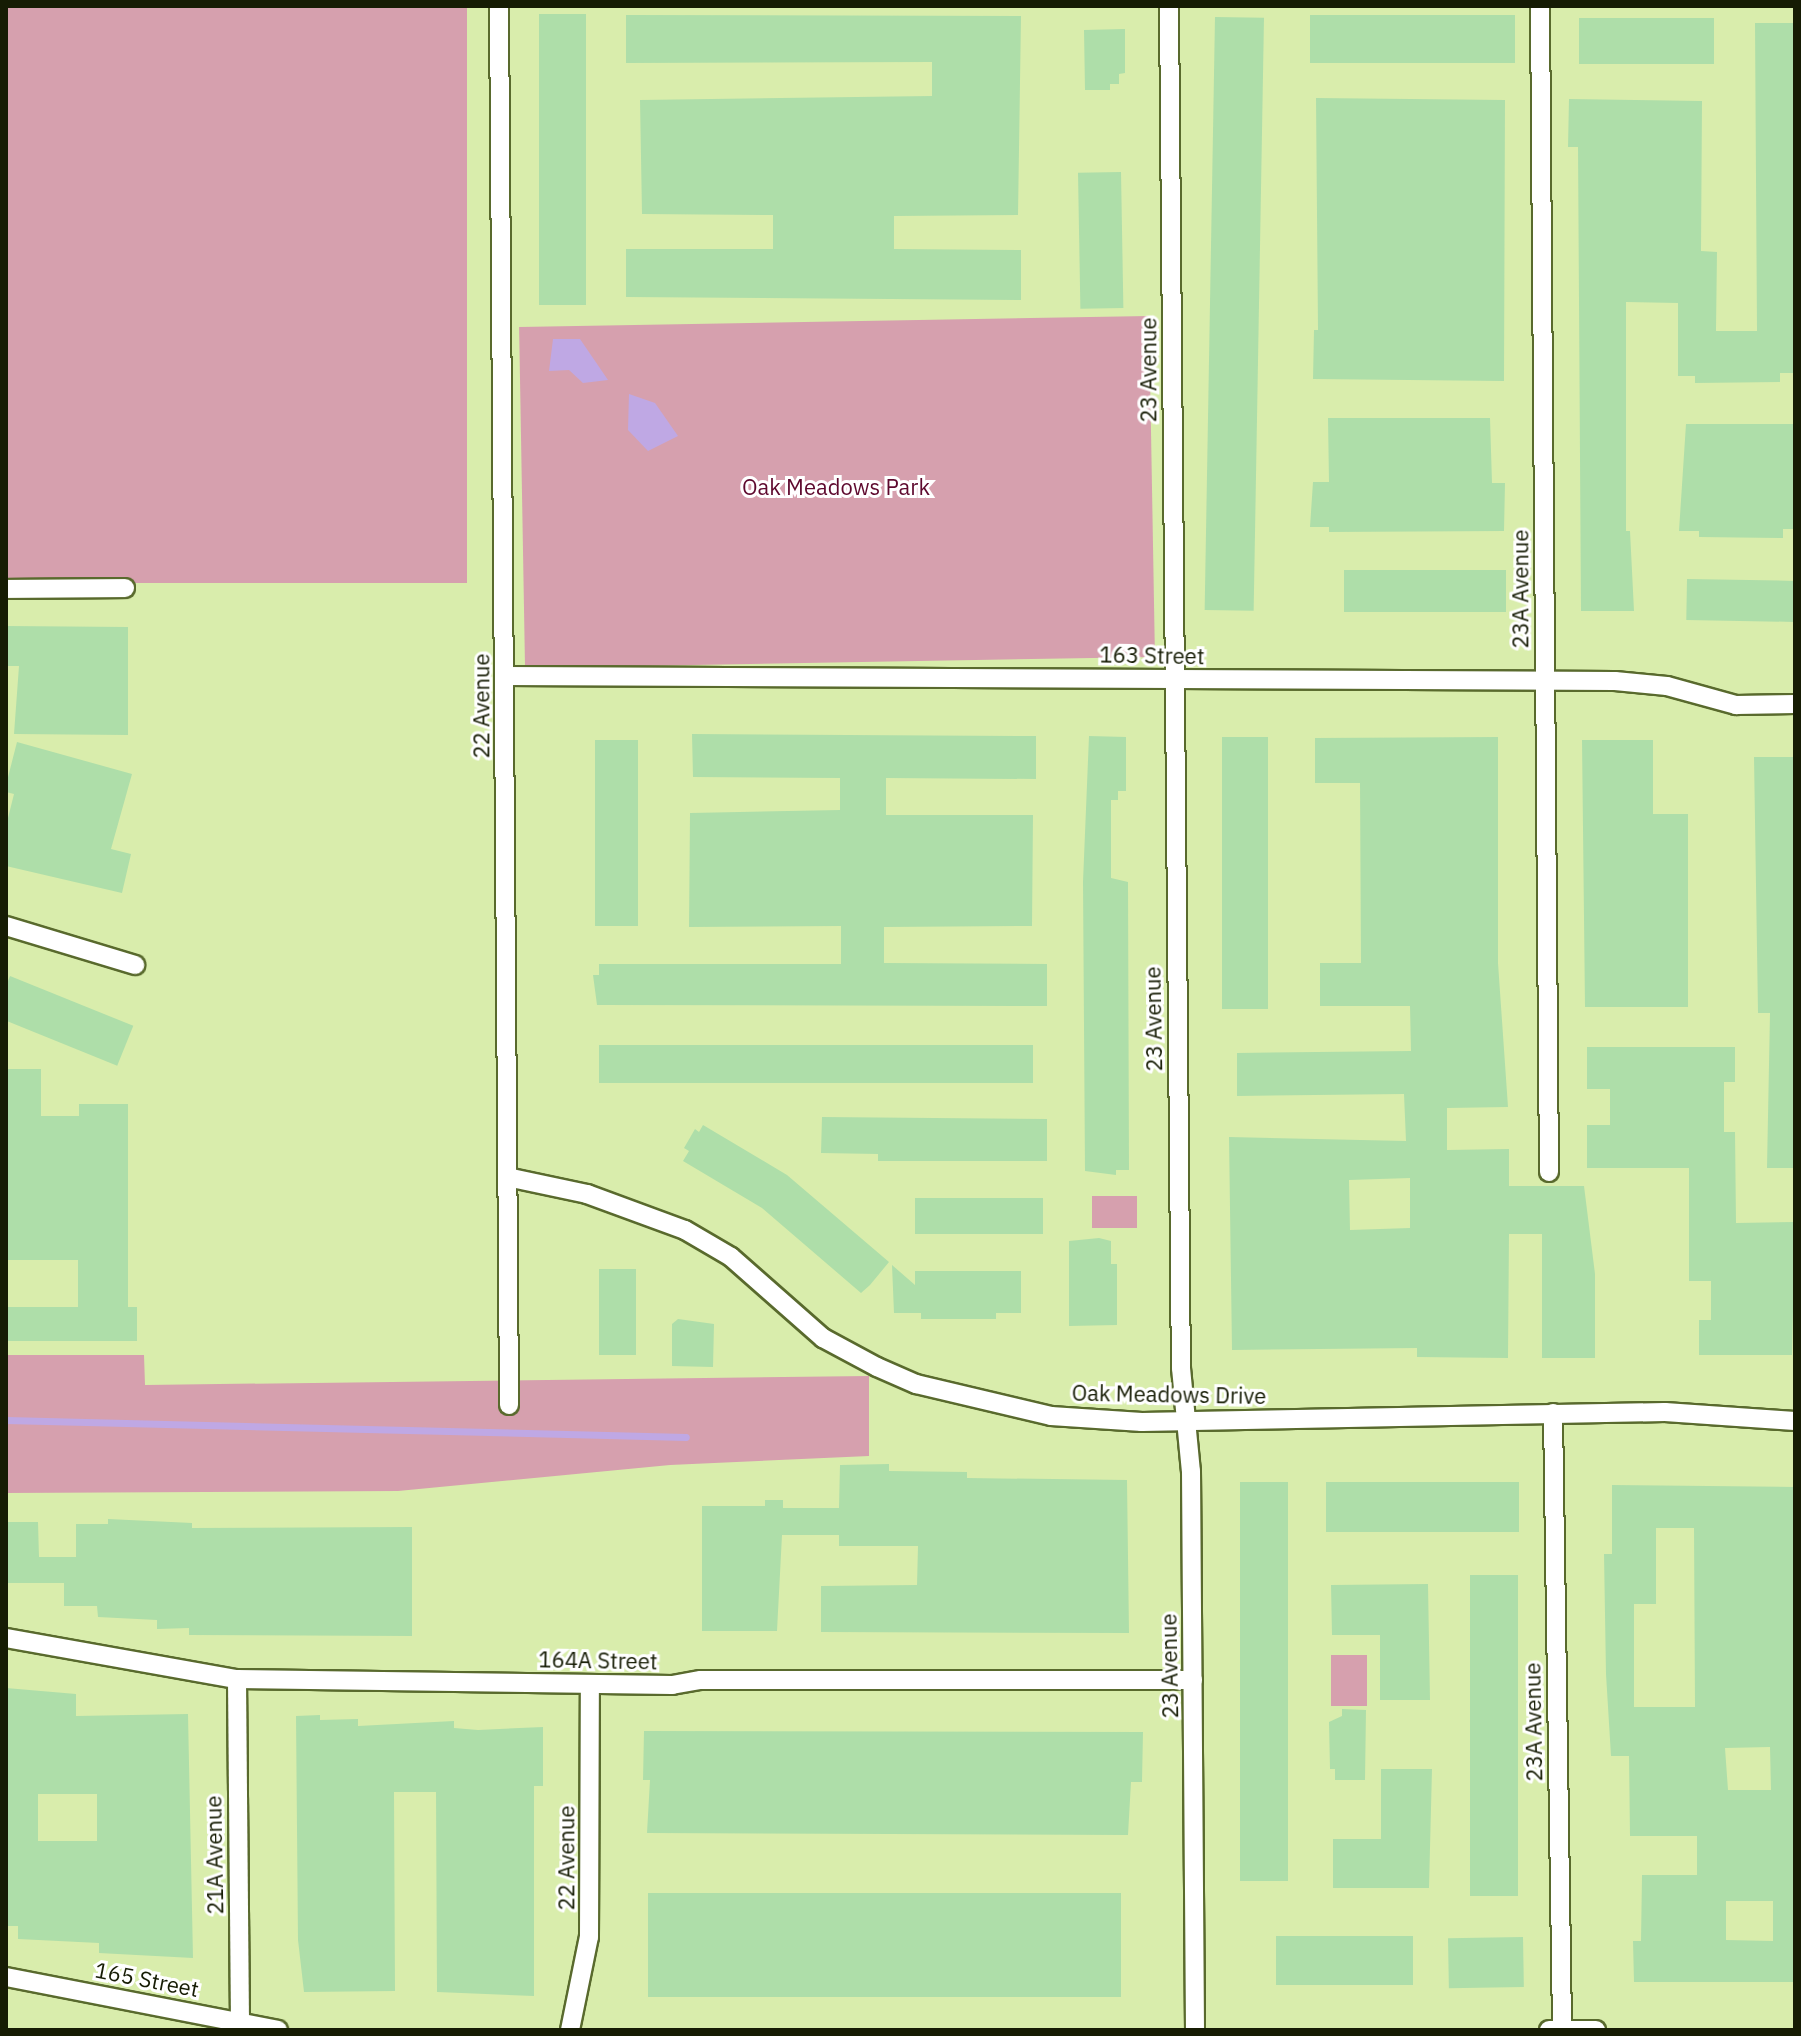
<!DOCTYPE html>
<html>
<head>
<meta charset="utf-8">
<style>
  body { margin:0 }
  #map { position:relative; width:1801px; height:2036px; overflow:hidden; background:#d9edac; font-family:"IBM Plex Sans",sans-serif }
  div>[style] { position:absolute }
  [style*='--x'] { left:calc(var(--x)*1px); top:calc(var(--y)*1px); width:calc(var(--w)*1px); rotate:calc(var(--a)*1deg) }
  .green>* { inset:0; background:#d6a0ae; transform-origin:0 0 }
  .water>* { inset:0; background:#bfa8e4 }
  .stream>* { height:7px; margin:-3.5px; padding:0 3.5px; transform-origin:3.5px; border-radius:3.5px; background:#bfa8e4 }
  .building>* { inset:0; background:#aedea9; transform-origin:0 0 }
  .roads { filter:drop-shadow(2px 0 #596a2d) drop-shadow(-2px 0 #596a2d) drop-shadow(0 2px #596a2d) drop-shadow(0 -2px #596a2d) }
  .street>* { height:18px; margin:-9px; padding:0 9px; transform-origin:9px; border-radius:9px; background:#fff }
  span { translate:-50% -50%; white-space:nowrap; text-align:center; line-height:1.15; -webkit-text-stroke:6px #fff; paint-order:stroke }
  .street-label { font-size:22px; color:#161c04 }
  .park-label { font-size:22px; color:#5e092e }
  .frame { position:absolute; inset:0; border:8px solid #161c04; pointer-events:none }
</style>
</head>
<body>
<div id="map">
  <div class="green">
    <i style="left:6px;top:6px;width:461px;height:577px"></i>
    <i style="left:1149px;top:316px;width:341px;height:630px;rotate:89deg"></i>
    <i style="left:1092px;top:1196px;width:45px;height:32px"></i>
    <i style="clip-path:polygon(6px 1355px,144px 1355px,145px 1385px,869px 1376px,869px 1456px,670px 1465px,398px 1491px,6px 1493px)"></i>
    <i style="left:1331px;top:1655px;width:36px;height:51px"></i>
  </div>
  <div class="water">
    <i style="clip-path:polygon(553px 339px,580px 339px,608px 380px,583px 383px,569px 370px,549px 371px)"></i>
    <i style="clip-path:polygon(629px 394px,655px 403px,678px 436px,648px 451px,628px 430px)"></i>
  </div>
  <div class="stream">
    <i style="--x:6;--y:1420;--w:680;--a:1.43"></i>
  </div>
  <div class="building">
    <i style="left:539px;top:14px;width:47px;height:291px"></i>
    <i style="clip-path:polygon(626px 15px,1021px 16px,1018px 215px,894px 216px,894px 249px,1021px 250px,1021px 300px,626px 297px,626px 249px,773px 249px,773px 215px,642px 214px,640px 100px,932px 96px,932px 62px,626px 63px)"></i>
    <i style="left:1310px;top:15px;width:205px;height:48px"></i>
    <i style="left:1215px;top:17px;width:49px;height:593px;rotate:1deg"></i>
    <i style="left:1579px;top:18px;width:135px;height:46px"></i>
    <i style="clip-path:polygon(1755px 23px,1795px 23px,1795px 373px,1780px 373px,1780px 382px,1695px 383px,1695px 376px,1678px 376px,1678px 303px,1626px 302px,1626px 531px,1630px 531px,1634px 611px,1581px 611px,1578px 147px,1568px 147px,1569px 99px,1702px 101px,1701px 251px,1717px 252px,1716px 331px,1757px 331px)"></i>
    <i style="clip-path:polygon(1125px 29px,1125px 73px,1119px 74px,1119px 84px,1110px 84px,1110px 90px,1085px 90px,1084px 30px)"></i>
    <i style="clip-path:polygon(1316px 98px,1505px 100px,1504px 381px,1313px 379px,1314px 330px,1318px 330px)"></i>
    <i style="left:1121px;top:172px;width:136px;height:43px;rotate:89deg"></i>
    <i style="clip-path:polygon(1328px 418px,1490px 418px,1492px 483px,1505px 483px,1504px 531px,1329px 532px,1329px 527px,1310px 527px,1313px 482px,1329px 482px)"></i>
    <i style="clip-path:polygon(1686px 424px,1795px 424px,1795px 529px,1783px 529px,1783px 538px,1699px 537px,1699px 531px,1679px 531px)"></i>
    <i style="left:1344px;top:570px;width:162px;height:42px"></i>
    <i style="left:1687px;top:579px;width:108px;height:41px;rotate:1deg"></i>
    <i style="clip-path:polygon(6px 626px,128px 627px,128px 735px,14px 734px,19px 666px,6px 666px)"></i>
    <i style="clip-path:polygon(692px 734px,1036px 736px,1036px 779px,886px 778px,886px 815px,1033px 815px,1032px 926px,884px 927px,884px 963px,1047px 964px,1047px 1006px,597px 1005px,593px 975px,599px 975px,599px 964px,841px 964px,841px 926px,689px 927px,690px 813px,840px 810px,840px 778px,693px 777px)"></i>
    <i style="clip-path:polygon(1089px 736px,1126px 737px,1126px 791px,1118px 791px,1118px 800px,1111px 800px,1111px 878px,1128px 882px,1129px 1170px,1116px 1170px,1116px 1175px,1085px 1171px,1083px 882px)"></i>
    <i style="left:1268px;top:737px;width:272px;height:46px;rotate:90deg"></i>
    <i style="clip-path:polygon(evenodd,1498px 737px,1498px 963px,1508px 1107px,1447px 1108px,1447px 1150px,1509px 1149px,1509px 1186px,1584px 1186px,1595px 1274px,1595px 1358px,1542px 1358px,1542px 1234px,1509px 1234px,1508px 1358px,1417px 1357px,1417px 1348px,1232px 1350px,1229px 1137px,1406px 1141px,1404px 1094px,1237px 1096px,1237px 1053px,1411px 1051px,1410px 1006px,1320px 1006px,1320px 963px,1361px 963px,1360px 783px,1315px 783px,1315px 738px,1498px 737px,1410px 1178px,1410px 1228px,1350px 1230px,1349px 1180px,1410px 1178px)"></i>
    <i style="left:595px;top:740px;width:43px;height:186px"></i>
    <i style="clip-path:polygon(1582px 740px,1653px 740px,1653px 814px,1688px 814px,1688px 1007px,1585px 1007px)"></i>
    <i style="clip-path:polygon(17px 742px,132px 774px,111px 849px,131px 854px,122px 893px,6px 866px,6px 826px,14px 794px,6px 792px,6px 785px)"></i>
    <i style="clip-path:polygon(1754px 757px,1795px 757px,1795px 1168px,1767px 1168px,1770px 1013px,1758px 1013px)"></i>
    <i style="left:10px;top:976px;width:133px;height:43px;rotate:22deg"></i>
    <i style="left:599px;top:1045px;width:434px;height:38px"></i>
    <i style="clip-path:polygon(1587px 1047px,1735px 1047px,1735px 1082px,1724px 1082px,1724px 1132px,1735px 1132px,1736px 1223px,1795px 1222px,1792px 1355px,1699px 1355px,1699px 1320px,1711px 1320px,1711px 1281px,1689px 1281px,1689px 1168px,1587px 1168px,1587px 1125px,1610px 1125px,1610px 1089px,1587px 1089px)"></i>
    <i style="clip-path:polygon(6px 1069px,41px 1069px,41px 1116px,79px 1116px,79px 1104px,128px 1104px,128px 1307px,137px 1307px,137px 1341px,6px 1341px,6px 1307px,78px 1307px,78px 1260px,6px 1260px)"></i>
    <i style="clip-path:polygon(822px 1117px,1047px 1119px,1047px 1161px,878px 1161px,878px 1154px,821px 1153px)"></i>
    <i style="clip-path:polygon(703px 1125px,787px 1175px,889px 1262px,870px 1285px,861px 1293px,762px 1208px,683px 1161px,689px 1151px,684px 1148px,695px 1129px,699px 1132px)"></i>
    <i style="left:915px;top:1198px;width:128px;height:36px"></i>
    <i style="clip-path:polygon(1099px 1238px,1111px 1241px,1111px 1264px,1117px 1264px,1117px 1325px,1069px 1326px,1069px 1241px)"></i>
    <i style="clip-path:polygon(892px 1265px,915px 1285px,915px 1271px,1021px 1271px,1021px 1313px,996px 1313px,996px 1319px,921px 1319px,921px 1313px,894px 1313px)"></i>
    <i style="left:599px;top:1269px;width:37px;height:86px"></i>
    <i style="clip-path:polygon(678px 1319px,714px 1324px,713px 1367px,672px 1366px,672px 1324px)"></i>
    <i style="clip-path:polygon(889px 1464px,889px 1471px,967px 1472px,967px 1478px,1127px 1480px,1129px 1633px,821px 1632px,821px 1586px,917px 1585px,918px 1546px,839px 1546px,839px 1535px,782px 1535px,777px 1631px,702px 1631px,702px 1506px,765px 1506px,765px 1500px,783px 1500px,783px 1508px,839px 1508px,840px 1465px)"></i>
    <i style="left:1240px;top:1482px;width:48px;height:399px"></i>
    <i style="left:1519px;top:1482px;width:50px;height:193px;rotate:90deg"></i>
    <i style="clip-path:polygon(evenodd,1612px 1485px,1795px 1487px,1795px 1982px,1634px 1982px,1633px 1941px,1641px 1941px,1642px 1875px,1697px 1875px,1697px 1836px,1630px 1836px,1629px 1756px,1611px 1756px,1606px 1674px,1604px 1554px,1612px 1554px,1612px 1485px,1656px 1528px,1694px 1528px,1695px 1707px,1634px 1707px,1634px 1604px,1656px 1604px,1656px 1528px,1612px 1485px,1770px 1747px,1771px 1790px,1728px 1790px,1725px 1748px,1770px 1747px,1612px 1485px,1726px 1901px,1773px 1901px,1773px 1941px,1726px 1940px,1726px 1901px)"></i>
    <i style="clip-path:polygon(108px 1519px,192px 1523px,192px 1528px,412px 1527px,412px 1636px,189px 1635px,189px 1628px,157px 1629px,157px 1620px,98px 1617px,97px 1606px,64px 1606px,64px 1583px,6px 1583px,6px 1522px,38px 1522px,39px 1557px,76px 1557px,76px 1524px,108px 1524px)"></i>
    <i style="left:1470px;top:1575px;width:48px;height:321px"></i>
    <i style="clip-path:polygon(1428px 1584px,1430px 1700px,1380px 1700px,1380px 1635px,1332px 1635px,1331px 1585px)"></i>
    <i style="clip-path:polygon(evenodd,6px 1688px,76px 1694px,76px 1716px,188px 1714px,193px 1958px,99px 1953px,99px 1943px,18px 1939px,18px 1926px,6px 1926px,6px 1688px,38px 1794px,97px 1794px,97px 1841px,38px 1841px,38px 1794px)"></i>
    <i style="clip-path:polygon(1342px 1709px,1366px 1710px,1365px 1780px,1335px 1780px,1335px 1769px,1330px 1769px,1329px 1722px,1342px 1716px)"></i>
    <i style="clip-path:polygon(320px 1715px,320px 1720px,358px 1719px,358px 1726px,454px 1721px,454px 1728px,478px 1730px,543px 1727px,543px 1786px,534px 1786px,534px 1996px,437px 1992px,436px 1792px,394px 1792px,395px 1991px,304px 1992px,298px 1940px,296px 1716px)"></i>
    <i style="clip-path:polygon(644px 1731px,1143px 1732px,1142px 1782px,1131px 1782px,1128px 1835px,647px 1833px,650px 1780px,643px 1780px)"></i>
    <i style="clip-path:polygon(1381px 1769px,1432px 1769px,1429px 1888px,1333px 1888px,1333px 1839px,1381px 1839px)"></i>
    <i style="left:648px;top:1893px;width:473px;height:104px"></i>
    <i style="left:1276px;top:1936px;width:137px;height:49px"></i>
    <i style="left:1523px;top:1937px;width:50px;height:75px;rotate:89deg"></i>
  </div>
  <div class="roads">
    <div class="street">
      <i style="--x:499;--y:6;--w:1399;--a:89.59"></i>
      <i style="--x:1169;--y:6;--w:1362;--a:89.5"></i>
      <i style="--x:1181;--y:1368;--w:103;--a:84.5"></i>
      <i style="--x:1191;--y:1471;--w:559;--a:89.59"></i>
      <i style="--x:1540;--y:6;--w:1166;--a:89.56"></i>
      <i style="--x:6;--y:589;--w:119;--a:-0.5"></i>
      <i style="--x:505;--y:676;--w:1110;--a:0.26"></i>
      <i style="--x:1615;--y:681;--w:52;--a:5.5"></i>
      <i style="--x:1667;--y:686;--w:72;--a:15.4"></i>
      <i style="--x:1736;--y:705;--w:59;--a:-1"></i>
      <i style="--x:6;--y:926;--w:135;--a:16.8"></i>
      <i style="--x:507;--y:1177;--w:82;--a:12"></i>
      <i style="--x:587;--y:1194;--w:104;--a:20.2"></i>
      <i style="--x:685;--y:1230;--w:53;--a:30.4"></i>
      <i style="--x:731;--y:1257;--w:123;--a:41.4"></i>
      <i style="--x:823;--y:1338;--w:61;--a:28.2"></i>
      <i style="--x:877;--y:1367;--w:43;--a:23.6"></i>
      <i style="--x:916;--y:1384;--w:139;--a:13.3"></i>
      <i style="--x:1051;--y:1416;--w:91;--a:3.8"></i>
      <i style="--x:1142;--y:1422;--w:523;--a:-1.1"></i>
      <i style="--x:1665;--y:1412;--w:130;--a:4"></i>
      <i style="--x:1553;--y:1413;--w:617;--a:89.16"></i>
      <i style="--x:6;--y:1638;--w:235;--a:10.1"></i>
      <i style="--x:237;--y:1679;--w:435;--a:0.8"></i>
      <i style="--x:672;--y:1685;--w:29;--a:-10"></i>
      <i style="--x:701;--y:1680;--w:492;--a:0"></i>
      <i style="--x:237;--y:1679;--w:351;--a:89.5"></i>
      <i style="--x:6;--y:1977;--w:277;--a:11"></i>
      <i style="--x:570;--y:2030;--w:95;--a:-78.5"></i>
      <i style="--x:589;--y:1937;--w:253;--a:-89.8"></i>
      <i style="--x:1549;--y:2030;--w:47;--a:0"></i>
    </div>
  </div>
  <div class="street-label">
    <span style="left:1148px;top:370px;rotate:-90deg">23 Avenue</span>
    <span style="left:1520px;top:589px;rotate:-90deg">23A Avenue</span>
    <span style="left:1152px;top:655px;rotate:1deg">163 Street</span>
    <span style="left:481px;top:706px;rotate:-90deg">22 Avenue</span>
    <span style="left:1153px;top:1019px;rotate:-91deg">23 Avenue</span>
    <span style="left:1169px;top:1394px;rotate:1deg">Oak Meadows Drive</span>
    <span style="left:598px;top:1660px;rotate:1deg">164A Street</span>
    <span style="left:1169px;top:1666px;rotate:-91deg">23 Avenue</span>
    <span style="left:1533px;top:1722px;rotate:-91deg">23A Avenue</span>
    <span style="left:214px;top:1855px;rotate:-91deg">21A Avenue</span>
    <span style="left:566px;top:1858px;rotate:-90deg">22 Avenue</span>
    <span style="left:147px;top:1979px;rotate:11deg">165 Street</span>
  </div>
  <div class="park-label">
    <span style="left:836px;top:487px">Oak Meadows Park</span>
  </div>
  <div class="frame"></div>
</div>
</body>
</html>
